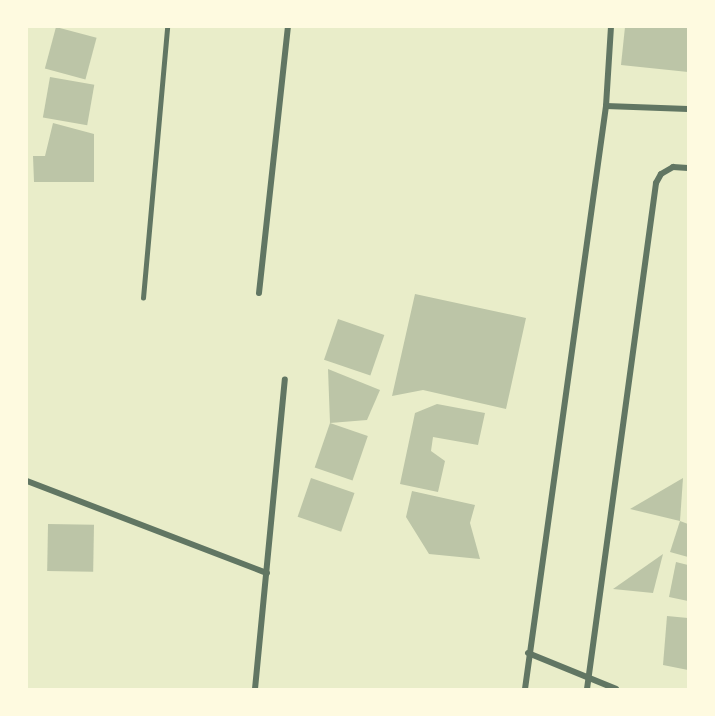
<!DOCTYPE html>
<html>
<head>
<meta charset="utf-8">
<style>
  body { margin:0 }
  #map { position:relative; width:715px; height:716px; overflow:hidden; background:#e9edc9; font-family:Inter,sans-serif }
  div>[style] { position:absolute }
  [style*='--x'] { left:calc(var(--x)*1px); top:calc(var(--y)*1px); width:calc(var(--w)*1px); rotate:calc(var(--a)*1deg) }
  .building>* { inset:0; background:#bcc5a7; transform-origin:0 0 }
  .service>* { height:4.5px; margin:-2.25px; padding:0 2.25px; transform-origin:2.25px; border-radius:2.25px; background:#617663 }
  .minor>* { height:6px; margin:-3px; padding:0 3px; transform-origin:3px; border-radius:3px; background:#617663 }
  span { translate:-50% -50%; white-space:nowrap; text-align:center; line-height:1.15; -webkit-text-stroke:6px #fefae0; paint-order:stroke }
  .frame { position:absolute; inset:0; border:28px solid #fefae0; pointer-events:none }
</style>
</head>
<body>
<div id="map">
  <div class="building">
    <i style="left:56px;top:27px;width:42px;height:43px;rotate:15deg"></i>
    <i style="clip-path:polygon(625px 27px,688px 27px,688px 72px,621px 65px)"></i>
    <i style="left:50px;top:77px;width:45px;height:41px;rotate:10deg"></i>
    <i style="clip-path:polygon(53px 123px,94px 134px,94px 182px,34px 182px,33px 156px,45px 156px)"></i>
    <i style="clip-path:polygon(415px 294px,526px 318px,506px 409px,423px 390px,392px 396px)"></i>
    <i style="left:338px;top:319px;width:49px;height:43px;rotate:19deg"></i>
    <i style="clip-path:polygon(328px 369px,380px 390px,367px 420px,330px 423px)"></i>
    <i style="clip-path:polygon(437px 404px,485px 413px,478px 445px,433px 437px,431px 451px,445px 461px,438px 492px,400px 484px,415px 413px)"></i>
    <i style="left:330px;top:423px;width:40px;height:47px;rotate:19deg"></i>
    <i style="left:311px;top:478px;width:46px;height:41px;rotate:19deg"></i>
    <i style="clip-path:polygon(683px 478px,680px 521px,630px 509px)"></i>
    <i style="clip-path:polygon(412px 491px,475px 505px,470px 523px,480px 559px,429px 554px,406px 517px)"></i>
    <i style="clip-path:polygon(680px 521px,688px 524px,688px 557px,670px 552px)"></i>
    <i style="left:48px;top:524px;width:46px;height:47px;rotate:1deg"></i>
    <i style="clip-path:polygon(663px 554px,653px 593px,613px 589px)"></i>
    <i style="clip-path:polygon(676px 562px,688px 565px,688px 601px,669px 597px)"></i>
    <i style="clip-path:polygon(667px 616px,688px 618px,688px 670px,663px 665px)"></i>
  </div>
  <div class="service">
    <i style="--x:143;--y:298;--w:272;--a:-84.9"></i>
  </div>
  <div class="minor">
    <i style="--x:606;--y:106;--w:82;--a:2.1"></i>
    <i style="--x:259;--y:293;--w:268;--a:-83.8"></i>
    <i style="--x:27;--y:481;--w:257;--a:21"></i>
    <i style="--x:528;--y:653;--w:95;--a:22.2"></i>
    <i style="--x:255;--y:689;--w:311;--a:-84.5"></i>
    <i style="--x:525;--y:689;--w:589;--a:-82.09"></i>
    <i style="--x:606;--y:106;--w:79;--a:-86.4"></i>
    <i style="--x:587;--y:689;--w:511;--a:-82.23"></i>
    <i style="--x:656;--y:183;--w:10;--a:-61"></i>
    <i style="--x:661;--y:174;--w:14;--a:-30"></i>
    <i style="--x:673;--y:167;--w:15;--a:4"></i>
  </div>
  <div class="frame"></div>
</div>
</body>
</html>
